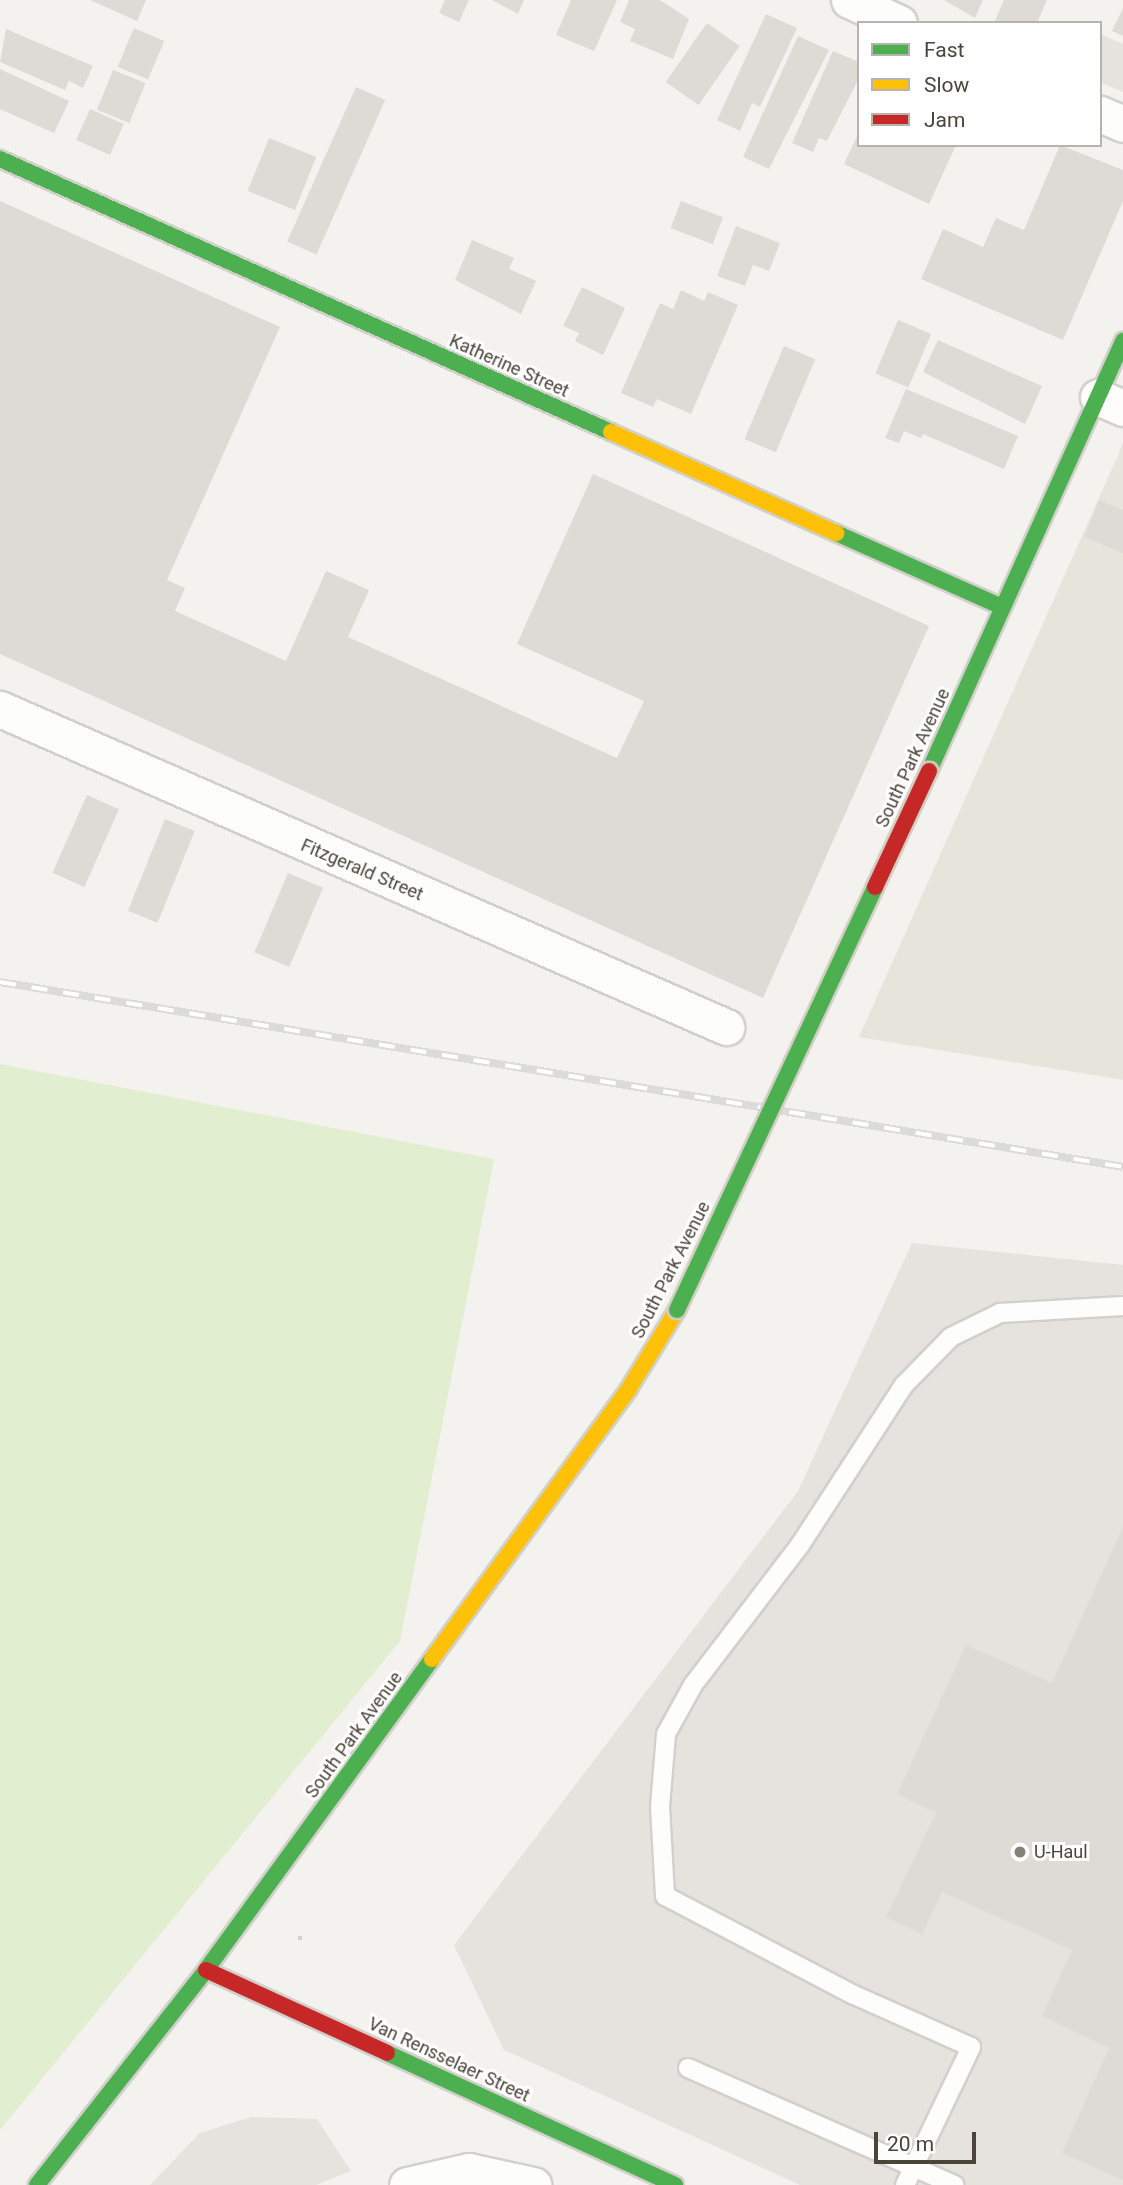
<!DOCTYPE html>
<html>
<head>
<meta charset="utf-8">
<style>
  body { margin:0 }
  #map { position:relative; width:1123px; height:2185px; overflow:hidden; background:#f4f2ee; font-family:Roboto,sans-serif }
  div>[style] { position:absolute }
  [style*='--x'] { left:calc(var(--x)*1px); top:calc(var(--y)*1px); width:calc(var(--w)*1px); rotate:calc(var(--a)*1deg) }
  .residential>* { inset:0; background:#e7e4dc }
  .industrial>* { inset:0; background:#e6e2de }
  .green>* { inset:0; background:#e1eecf }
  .parking>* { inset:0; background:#e6e3df }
  .building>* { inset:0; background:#dedbd6; transform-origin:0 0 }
  .path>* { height:4.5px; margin-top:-2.25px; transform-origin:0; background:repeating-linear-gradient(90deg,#d3d2cc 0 3.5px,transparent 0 7px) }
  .roads { filter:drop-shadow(2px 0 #d2d0cb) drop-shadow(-2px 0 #d2d0cb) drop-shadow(0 2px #d2d0cb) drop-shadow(0 -2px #d2d0cb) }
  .lane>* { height:18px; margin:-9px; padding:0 9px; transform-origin:9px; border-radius:9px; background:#fdfdfc }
  .street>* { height:35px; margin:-17.5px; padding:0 17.5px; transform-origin:17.5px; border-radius:17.5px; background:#fdfdfc }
  .fast>* { height:16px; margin:-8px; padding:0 8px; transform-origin:8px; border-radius:8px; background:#4caf50 }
  .slow>* { height:16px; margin:-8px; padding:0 8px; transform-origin:8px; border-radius:8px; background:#ffc107 }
  .jam>* { height:16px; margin:-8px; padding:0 8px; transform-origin:8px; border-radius:8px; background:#c62828 }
  .rail>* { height:8px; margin-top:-4px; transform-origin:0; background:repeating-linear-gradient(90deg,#fff 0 16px,#dbdbda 0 32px); box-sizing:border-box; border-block:2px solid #dbdbda }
  .bridges { filter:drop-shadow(2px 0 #d3cfc5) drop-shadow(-2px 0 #d3cfc5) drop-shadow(0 2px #d3cfc5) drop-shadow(0 -2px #d3cfc5) }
  .fast-bridge>* { height:16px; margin:-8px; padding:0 8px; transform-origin:8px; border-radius:8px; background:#4caf50 }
  .jam-bridge>* { height:16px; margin:-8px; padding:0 8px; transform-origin:8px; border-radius:8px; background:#c62828 }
  .dots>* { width:19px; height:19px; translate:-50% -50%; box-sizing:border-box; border:4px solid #fff; border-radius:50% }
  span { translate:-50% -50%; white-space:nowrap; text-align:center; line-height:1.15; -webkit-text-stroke:6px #fff; paint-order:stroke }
  .street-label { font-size:18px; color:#4b4439 }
  .poi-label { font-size:18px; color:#4b4439 }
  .left { translate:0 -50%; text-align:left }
  .legend { position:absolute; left:857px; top:21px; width:245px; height:126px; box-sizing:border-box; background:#fff; border:2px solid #b7b4b0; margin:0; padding:9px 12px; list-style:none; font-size:21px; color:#4b4439 }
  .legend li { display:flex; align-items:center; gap:14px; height:35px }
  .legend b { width:35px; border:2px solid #b7b4b0 }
  .scale { position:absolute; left:874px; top:2132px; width:102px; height:32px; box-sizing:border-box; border:4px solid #4b4439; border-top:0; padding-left:9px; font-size:21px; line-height:24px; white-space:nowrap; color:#4b4439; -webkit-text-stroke:5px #fff; paint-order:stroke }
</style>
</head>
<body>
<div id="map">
  <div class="residential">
    <i style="clip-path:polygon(1123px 442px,1123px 1080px,859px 1037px,1118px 455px)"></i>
  </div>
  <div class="industrial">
    <i style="clip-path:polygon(912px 1243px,1123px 1265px,1123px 2185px,800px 2185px,504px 2050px,454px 1945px,798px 1491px)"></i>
  </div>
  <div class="green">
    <i style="clip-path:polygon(0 1064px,494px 1159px,400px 1641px,0 2130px)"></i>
  </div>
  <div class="parking">
    <i style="clip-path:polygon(1100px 34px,1123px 44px,1123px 92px,1100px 82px)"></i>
    <i style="clip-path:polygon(251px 2117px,317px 2119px,351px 2171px,316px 2185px,150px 2185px,200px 2133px)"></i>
  </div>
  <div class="building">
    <i style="clip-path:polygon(90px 0,146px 0,137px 21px)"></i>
    <i style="clip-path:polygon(445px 0,469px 0,459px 22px,439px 13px)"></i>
    <i style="clip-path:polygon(492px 0,524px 0,518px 14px)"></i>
    <i style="clip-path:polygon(571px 0,617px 0,594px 51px,556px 35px)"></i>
    <i style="clip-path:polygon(629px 0,660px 0,689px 19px,673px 59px,630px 41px,635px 29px,620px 22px)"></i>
    <i style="clip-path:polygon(944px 0,983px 0,975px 18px)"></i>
    <i style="clip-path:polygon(1004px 0,1047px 0,1037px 23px,994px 23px)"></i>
    <i style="clip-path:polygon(1123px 8px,1123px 36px,1112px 31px)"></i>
    <i style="clip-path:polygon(766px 14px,797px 28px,760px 107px,752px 103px,740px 131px,717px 120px)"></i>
    <i style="left:707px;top:23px;width:40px;height:72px;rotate:35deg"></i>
    <i style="left:134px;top:28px;width:33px;height:42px;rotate:23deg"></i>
    <i style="clip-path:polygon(6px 29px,93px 66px,83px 88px,69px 81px,65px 90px,0 62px)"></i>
    <i style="clip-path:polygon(798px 36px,829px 50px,769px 169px,743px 157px)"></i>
    <i style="clip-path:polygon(833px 51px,859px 62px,859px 78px,827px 141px,819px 138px,813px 152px,792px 143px)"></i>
    <i style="clip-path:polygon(0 69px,69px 101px,54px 133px,0 109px)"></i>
    <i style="left:113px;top:70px;width:35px;height:43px;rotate:22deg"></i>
    <i style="left:356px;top:87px;width:32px;height:169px;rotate:24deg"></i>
    <i style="left:90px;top:109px;width:37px;height:34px;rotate:24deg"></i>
    <i style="clip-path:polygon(859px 132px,859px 145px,956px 145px,929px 204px,844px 164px)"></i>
    <i style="left:269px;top:138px;width:51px;height:57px;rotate:22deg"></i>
    <i style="clip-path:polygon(1060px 145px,1123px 170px,1123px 201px,1063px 340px,921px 279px,943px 229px,983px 247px,996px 218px,1024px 230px)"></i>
    <i style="clip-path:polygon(0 201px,280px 327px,167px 580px,185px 588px,175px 611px,286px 661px,326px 571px,369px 590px,348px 637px,617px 758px,644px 701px,517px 644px,593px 474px,929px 626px,763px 998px,0 654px)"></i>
    <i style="left:681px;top:201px;width:45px;height:29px;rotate:21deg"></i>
    <i style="clip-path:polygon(736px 226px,780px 243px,769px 271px,753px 265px,745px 286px,717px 276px)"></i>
    <i style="clip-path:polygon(472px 240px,514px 258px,509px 269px,536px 281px,521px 314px,455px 280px)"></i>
    <i style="clip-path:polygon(582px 287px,625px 308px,603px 355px,575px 341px,579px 333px,563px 326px)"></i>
    <i style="clip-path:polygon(681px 290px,704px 301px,708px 292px,738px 305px,691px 414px,657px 399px,653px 407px,621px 393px,660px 303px,673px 309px)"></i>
    <i style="left:898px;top:320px;width:36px;height:58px;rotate:23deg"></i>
    <i style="clip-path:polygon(938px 340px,1042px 386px,1025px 424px,923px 372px)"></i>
    <i style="left:784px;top:346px;width:34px;height:101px;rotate:23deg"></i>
    <i style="clip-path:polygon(906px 389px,1018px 436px,1004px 469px,923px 434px,921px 438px,904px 431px,899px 443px,885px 438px)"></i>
    <i style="clip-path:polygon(1099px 500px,1123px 510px,1123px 553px,1084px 537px)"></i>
    <i style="left:87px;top:795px;width:35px;height:85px;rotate:24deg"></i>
    <i style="left:165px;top:819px;width:32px;height:99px;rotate:22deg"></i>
    <i style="left:288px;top:873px;width:38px;height:86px;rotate:23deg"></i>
    <i style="clip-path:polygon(1123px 1527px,1123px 2180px,1062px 2153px,1109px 2048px,1042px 2016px,1072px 1950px,942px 1892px,922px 1934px,886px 1917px,936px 1813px,897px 1794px,966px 1645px,1052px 1683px)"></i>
  </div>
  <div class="path">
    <i style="--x:298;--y:1938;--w:7;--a:0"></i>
  </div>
  <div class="roads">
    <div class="lane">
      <i style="--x:688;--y:2068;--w:291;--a:23.7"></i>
      <i style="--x:905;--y:2185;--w:153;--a:-64.4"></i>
      <i style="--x:971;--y:2047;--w:130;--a:-156"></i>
      <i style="--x:852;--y:1994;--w:211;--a:-152.3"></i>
      <i style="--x:665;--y:1896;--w:89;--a:-93.2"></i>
      <i style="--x:660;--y:1807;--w:73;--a:-85.3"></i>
      <i style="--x:666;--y:1734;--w:56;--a:-61.1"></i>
      <i style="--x:693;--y:1685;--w:176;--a:-52.6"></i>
      <i style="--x:800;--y:1545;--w:191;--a:-57"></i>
      <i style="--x:904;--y:1385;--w:67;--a:-45.6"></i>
      <i style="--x:951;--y:1337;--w:55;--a:-26.1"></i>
      <i style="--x:1000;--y:1313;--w:123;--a:-3.3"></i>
    </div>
    <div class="street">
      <i style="--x:849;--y:0;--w:55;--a:24.7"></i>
      <i style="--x:1100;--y:114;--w:25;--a:23"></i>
      <i style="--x:1098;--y:397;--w:27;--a:24"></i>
      <i style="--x:0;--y:709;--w:793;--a:23.65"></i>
      <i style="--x:407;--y:2185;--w:64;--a:-12.7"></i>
      <i style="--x:469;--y:2171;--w:66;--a:12.3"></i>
    </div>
    <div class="fast">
      <i style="--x:0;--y:159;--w:669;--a:24.08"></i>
      <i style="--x:836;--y:533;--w:182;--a:24"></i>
      <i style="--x:929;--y:771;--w:472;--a:-65.7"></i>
      <i style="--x:387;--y:2053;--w:317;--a:24.6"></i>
      <i style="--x:37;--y:2185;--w:273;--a:-51.8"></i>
      <i style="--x:206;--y:1970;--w:384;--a:-54"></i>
    </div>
    <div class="slow">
      <i style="--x:611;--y:432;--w:247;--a:24.2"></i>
      <i style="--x:432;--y:1659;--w:333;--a:-53.9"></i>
      <i style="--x:628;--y:1390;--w:94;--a:-58.5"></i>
    </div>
    <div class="jam">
      <i style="--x:206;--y:1970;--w:199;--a:24.6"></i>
    </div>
  </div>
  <div class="rail">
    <i style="--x:0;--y:982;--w:1138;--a:9.35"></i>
  </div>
  <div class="bridges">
    <div class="fast-bridge">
      <i style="--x:677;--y:1310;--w:467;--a:-64.9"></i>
    </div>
    <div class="jam-bridge">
      <i style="--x:875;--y:887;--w:128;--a:-65"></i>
    </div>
  </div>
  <div class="dots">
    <i style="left:1020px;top:1852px;background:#868178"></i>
  </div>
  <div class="street-label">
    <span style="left:509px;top:366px;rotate:24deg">Katherine Street</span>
    <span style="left:913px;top:758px;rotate:-65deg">South Park Avenue</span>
    <span style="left:362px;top:870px;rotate:23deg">Fitzgerald Street</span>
    <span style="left:671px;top:1270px;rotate:-63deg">South Park Avenue</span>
    <span style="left:354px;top:1735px;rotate:-54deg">South Park Avenue</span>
    <span style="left:449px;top:2060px;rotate:25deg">Van Rensselaer Street</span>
  </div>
  <div class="poi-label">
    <span class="left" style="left:1034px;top:1852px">U-Haul</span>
  </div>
  <ul class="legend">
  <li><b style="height:9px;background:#4caf50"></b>Fast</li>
  <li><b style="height:9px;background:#ffc107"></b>Slow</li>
  <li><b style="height:9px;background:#c62828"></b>Jam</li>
  </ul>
  <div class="scale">20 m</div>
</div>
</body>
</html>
